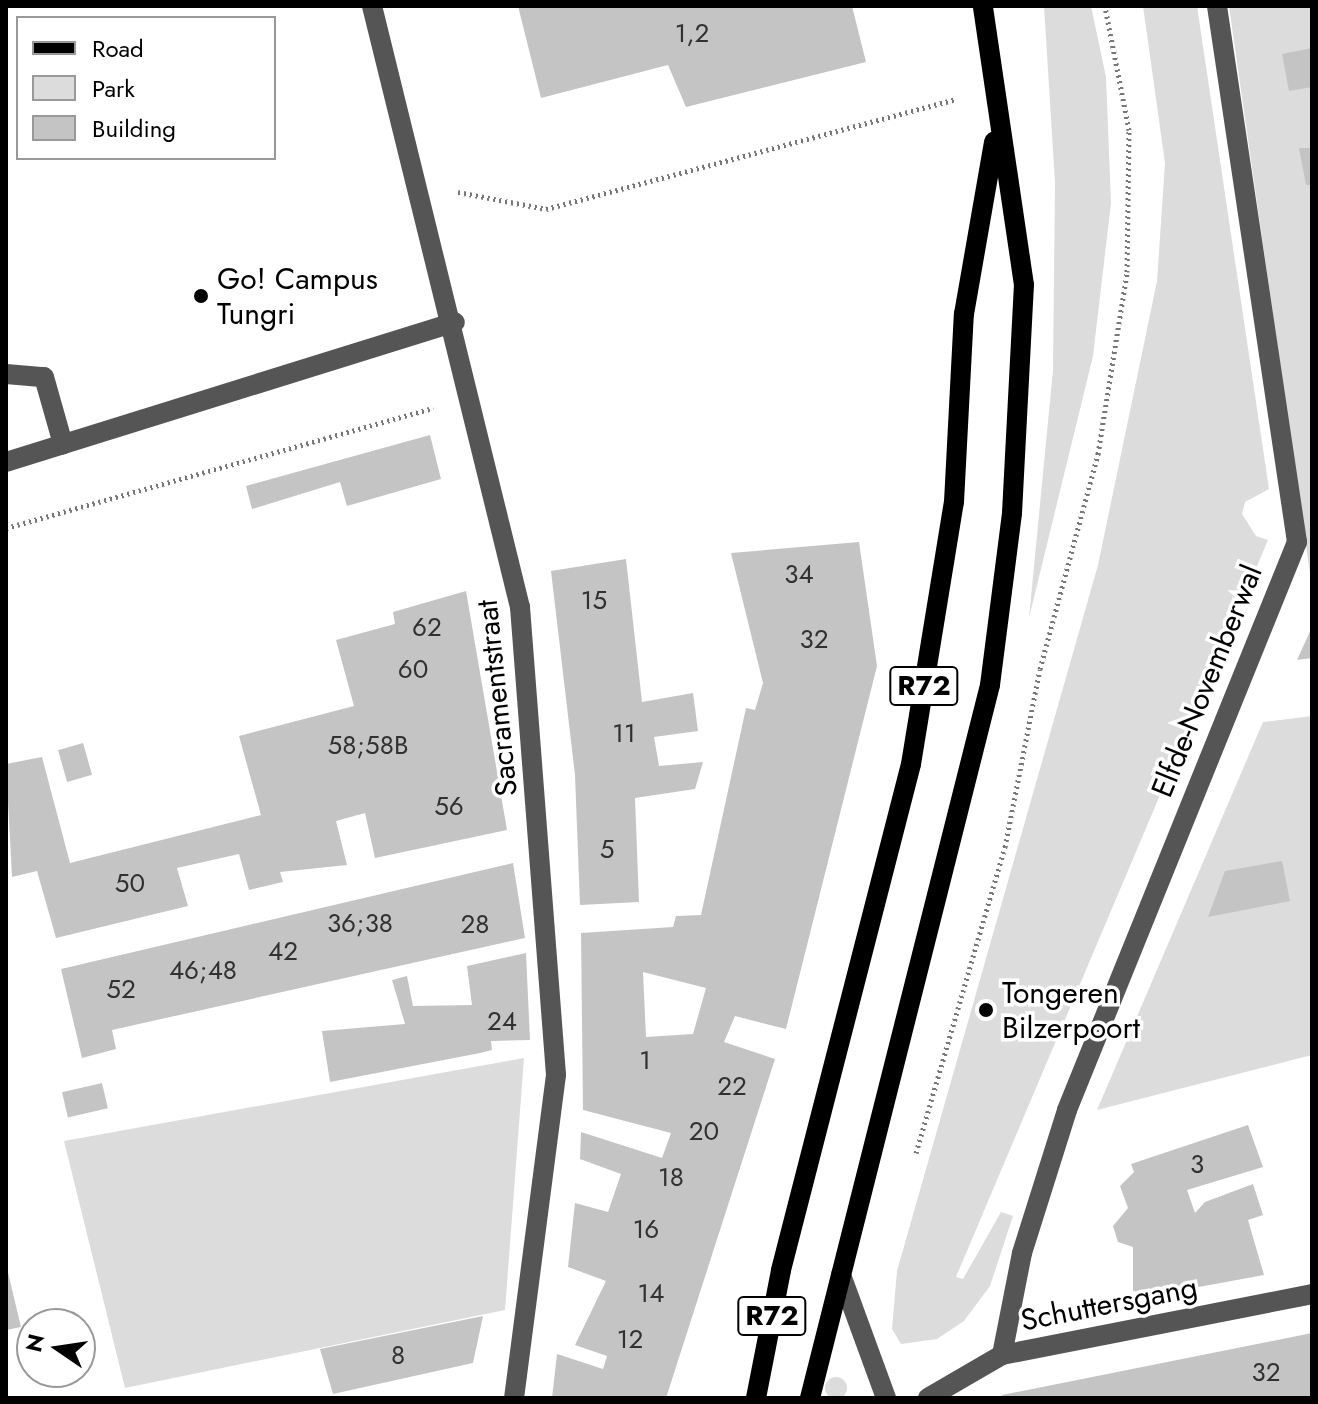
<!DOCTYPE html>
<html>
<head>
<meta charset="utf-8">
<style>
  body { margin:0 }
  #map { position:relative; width:1318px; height:1404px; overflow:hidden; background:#fff; font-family:Jost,sans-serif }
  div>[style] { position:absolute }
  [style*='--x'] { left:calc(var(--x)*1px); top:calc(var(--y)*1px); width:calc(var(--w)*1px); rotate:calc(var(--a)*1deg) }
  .green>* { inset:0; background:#dcdcdc }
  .round { border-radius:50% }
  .building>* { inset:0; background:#c4c4c4; transform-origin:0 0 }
  .path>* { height:5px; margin-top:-2.5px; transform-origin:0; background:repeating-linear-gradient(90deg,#777 0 2px,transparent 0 6px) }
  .minor>* { height:20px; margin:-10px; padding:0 10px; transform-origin:10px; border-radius:10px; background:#555 }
  .major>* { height:20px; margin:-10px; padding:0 10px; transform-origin:10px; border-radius:10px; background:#000 }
  .dots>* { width:22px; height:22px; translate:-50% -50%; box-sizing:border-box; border:4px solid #fff; border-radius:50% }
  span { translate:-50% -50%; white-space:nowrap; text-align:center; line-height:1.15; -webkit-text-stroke:7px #fff; paint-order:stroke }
  .number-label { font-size:26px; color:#313131 }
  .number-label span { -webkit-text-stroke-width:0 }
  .shield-label span { padding:2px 6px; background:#fff; border:2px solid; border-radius:6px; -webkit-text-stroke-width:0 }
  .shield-label { font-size:28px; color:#000; font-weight:700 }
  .poi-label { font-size:30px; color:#000 }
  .left { translate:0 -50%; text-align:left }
  .street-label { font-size:30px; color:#000 }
  .frame { position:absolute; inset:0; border:8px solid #000; pointer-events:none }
  .legend { position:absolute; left:16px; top:16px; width:260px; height:144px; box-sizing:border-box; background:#fff; border:2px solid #999; margin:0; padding:10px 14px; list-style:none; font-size:24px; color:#000 }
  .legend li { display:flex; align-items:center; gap:16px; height:40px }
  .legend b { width:40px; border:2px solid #999 }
  .north { position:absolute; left:16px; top:1308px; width:80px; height:80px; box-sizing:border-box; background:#fff; border:2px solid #999; border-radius:50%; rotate:283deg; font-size:22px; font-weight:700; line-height:32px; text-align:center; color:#000 }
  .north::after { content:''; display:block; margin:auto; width:28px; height:36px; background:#000; clip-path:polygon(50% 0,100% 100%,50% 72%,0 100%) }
</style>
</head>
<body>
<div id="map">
  <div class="green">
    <i style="clip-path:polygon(1044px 6px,1091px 6px,1106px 77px,1111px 203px,1093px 356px,1029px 618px,1053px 370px,1055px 183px)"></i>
    <i style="clip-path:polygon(1143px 6px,1197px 6px,1269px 489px,1245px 502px,1242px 514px,1256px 536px,1268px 540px,956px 1277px,963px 1279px,1001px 1212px,1013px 1216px,990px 1286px,964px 1321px,937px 1339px,901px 1344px,892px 1329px,897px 1271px,1098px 565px,1157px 281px,1165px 163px)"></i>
    <i style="clip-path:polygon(1229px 6px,1312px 6px,1312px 588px)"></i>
    <i style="clip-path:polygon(1312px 716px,1312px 1055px,1097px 1110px,1263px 722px)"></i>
    <i style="clip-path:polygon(524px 1058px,505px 1310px,125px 1388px,64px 1141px)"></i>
    <i class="round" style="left:825px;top:1377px;width:22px;height:22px"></i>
  </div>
  <div class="building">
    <i style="clip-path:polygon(518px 6px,852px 6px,866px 62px,686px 107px,668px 65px,541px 98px)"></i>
    <i style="clip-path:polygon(1312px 48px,1312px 87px,1289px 91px,1282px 54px)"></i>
    <i style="clip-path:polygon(1299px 148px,1312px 148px,1312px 185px,1306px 185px)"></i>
    <i style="clip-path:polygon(430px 435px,441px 479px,347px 506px,340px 482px,252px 509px,246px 486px)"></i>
    <i style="clip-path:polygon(evenodd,859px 542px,877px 666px,786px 1029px,735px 1016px,724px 1042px,775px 1059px,666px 1398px,552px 1398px,557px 1354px,603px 1369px,607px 1356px,575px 1345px,606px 1281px,568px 1267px,575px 1203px,608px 1212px,621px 1174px,580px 1159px,581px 1132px,662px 1158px,671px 1133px,583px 1110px,581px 933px,673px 927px,676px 916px,701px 915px,746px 708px,755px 710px,763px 683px,731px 553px,859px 542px,643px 972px,706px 988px,693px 1034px,646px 1037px,643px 972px)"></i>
    <i style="clip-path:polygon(626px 559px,642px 702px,693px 693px,698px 731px,654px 737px,659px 766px,703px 762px,695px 789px,635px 798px,639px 902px,580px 905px,575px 775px,551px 571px)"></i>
    <i style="clip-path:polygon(466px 591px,507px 830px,375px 858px,365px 813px,336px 821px,347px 865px,280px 872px,283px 882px,249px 890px,239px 854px,177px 868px,188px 906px,56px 938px,37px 871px,12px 877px,6px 764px,42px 757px,70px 863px,261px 815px,239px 736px,354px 706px,336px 640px,395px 624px,393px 612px)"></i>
    <i style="clip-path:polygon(1312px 627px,1312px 658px,1297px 660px)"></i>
    <i style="left:83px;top:743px;width:33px;height:26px;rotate:74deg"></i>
    <i style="clip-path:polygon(1282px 861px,1290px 901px,1208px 917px,1225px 871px)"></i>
    <i style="clip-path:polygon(513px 863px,525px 938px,112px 1030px,116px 1049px,82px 1058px,61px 969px)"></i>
    <i style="clip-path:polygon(526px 953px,530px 1040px,491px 1041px,492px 1050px,480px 1053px,330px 1082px,322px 1031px,405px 1024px,392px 980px,407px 976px,413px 1006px,472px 1005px,467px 966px)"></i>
    <i style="left:102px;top:1083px;width:26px;height:41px;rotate:77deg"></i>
    <i style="clip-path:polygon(1248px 1125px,1263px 1167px,1187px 1190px,1195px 1213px,1205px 1202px,1253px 1184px,1263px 1215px,1248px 1220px,1264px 1275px,1161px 1294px,1133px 1291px,1133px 1247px,1118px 1242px,1113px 1226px,1128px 1208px,1120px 1186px,1134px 1172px,1131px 1164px)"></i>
    <i style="clip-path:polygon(6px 1264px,21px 1327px,6px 1330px)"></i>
    <i style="clip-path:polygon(483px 1316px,473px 1363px,333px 1394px,320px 1349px)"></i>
    <i style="clip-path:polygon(1312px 1333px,1312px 1398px,1003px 1398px,1002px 1395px)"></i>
  </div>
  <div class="path">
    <i style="--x:458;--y:192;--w:90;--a:10.9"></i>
    <i style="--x:546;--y:209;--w:424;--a:-15"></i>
    <i style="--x:6;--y:528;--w:444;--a:-15.7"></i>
    <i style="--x:916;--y:1153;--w:319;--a:-73.8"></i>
    <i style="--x:1005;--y:847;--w:181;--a:-78.9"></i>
    <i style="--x:1040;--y:669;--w:223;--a:-74.9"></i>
    <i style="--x:1098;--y:454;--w:184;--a:-80.9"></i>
    <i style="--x:1127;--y:272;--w:142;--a:-89.2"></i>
    <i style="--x:1129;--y:130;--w:126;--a:-101"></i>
  </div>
  <div class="minor">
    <i style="--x:372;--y:6;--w:619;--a:76.17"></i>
    <i style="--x:520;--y:607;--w:469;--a:85.6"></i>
    <i style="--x:556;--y:1075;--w:326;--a:97.4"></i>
    <i style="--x:6;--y:374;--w:38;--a:5"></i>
    <i style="--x:44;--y:377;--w:70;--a:74.2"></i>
    <i style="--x:6;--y:462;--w:470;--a:-17.3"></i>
    <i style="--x:841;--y:1275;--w:131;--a:69.9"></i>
    <i style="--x:1002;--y:1355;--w:104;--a:-78.9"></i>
    <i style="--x:1022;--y:1253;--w:150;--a:-72.5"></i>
    <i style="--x:1067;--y:1110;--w:613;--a:-67.96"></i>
    <i style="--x:1297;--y:542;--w:542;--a:-98.49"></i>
    <i style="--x:928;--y:1398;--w:86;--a:-30.2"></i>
    <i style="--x:1002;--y:1355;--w:316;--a:-11.1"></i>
  </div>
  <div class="major">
    <i style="--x:756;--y:1398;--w:130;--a:-78.9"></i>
    <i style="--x:781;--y:1270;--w:522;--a:-75.59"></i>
    <i style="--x:911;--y:764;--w:266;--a:-80.7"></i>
    <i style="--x:954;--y:502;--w:188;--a:-87"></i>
    <i style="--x:964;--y:314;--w:175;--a:-80.1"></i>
    <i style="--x:810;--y:1398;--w:735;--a:-75.83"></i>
    <i style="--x:990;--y:685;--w:173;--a:-82.7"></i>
    <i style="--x:1012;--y:513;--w:228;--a:-87"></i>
    <i style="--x:1024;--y:285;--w:282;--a:-98.4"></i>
  </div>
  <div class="dots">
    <i style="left:201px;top:296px;background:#000"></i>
    <i style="left:986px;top:1010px;background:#000"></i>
  </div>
  <div class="number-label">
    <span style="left:692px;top:34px">1,2</span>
    <span style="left:799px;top:575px">34</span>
    <span style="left:594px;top:601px">15</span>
    <span style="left:427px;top:628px">62</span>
    <span style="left:814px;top:640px">32</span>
    <span style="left:413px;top:670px">60</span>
    <span style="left:624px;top:734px">11</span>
    <span style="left:368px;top:746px">58;58B</span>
    <span style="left:449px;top:807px">56</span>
    <span style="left:607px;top:850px">5</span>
    <span style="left:130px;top:884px">50</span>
    <span style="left:360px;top:924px">36;38</span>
    <span style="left:475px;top:925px">28</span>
    <span style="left:283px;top:952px">42</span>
    <span style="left:203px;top:971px">46;48</span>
    <span style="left:121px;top:990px">52</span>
    <span style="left:502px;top:1022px">24</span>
    <span style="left:645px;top:1061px">1</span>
    <span style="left:732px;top:1087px">22</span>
    <span style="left:704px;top:1132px">20</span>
    <span style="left:1197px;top:1165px">3</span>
    <span style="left:671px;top:1178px">18</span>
    <span style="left:646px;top:1230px">16</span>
    <span style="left:651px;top:1294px">14</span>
    <span style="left:630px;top:1340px">12</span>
    <span style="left:398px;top:1356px">8</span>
    <span style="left:1266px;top:1373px">32</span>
  </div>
  <div class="shield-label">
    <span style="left:924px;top:686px">R72</span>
    <span style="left:772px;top:1316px">R72</span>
  </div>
  <div class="poi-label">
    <span class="left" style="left:217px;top:296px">Go! Campus<br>Tungri</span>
    <span class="left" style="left:1002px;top:1010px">Tongeren<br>Bilzerpoort</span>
  </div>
  <div class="street-label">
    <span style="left:1207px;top:681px;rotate:-68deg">Elfde-Novemberwal</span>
    <span style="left:497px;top:698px;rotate:-96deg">Sacramentstraat</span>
    <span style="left:1109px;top:1304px;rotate:-11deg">Schuttersgang</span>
  </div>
  <div class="frame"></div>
  <ul class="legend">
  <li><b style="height:10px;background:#000"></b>Road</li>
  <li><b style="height:22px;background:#dcdcdc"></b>Park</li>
  <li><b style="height:22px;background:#c4c4c4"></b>Building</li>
  </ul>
  <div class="north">N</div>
</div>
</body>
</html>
